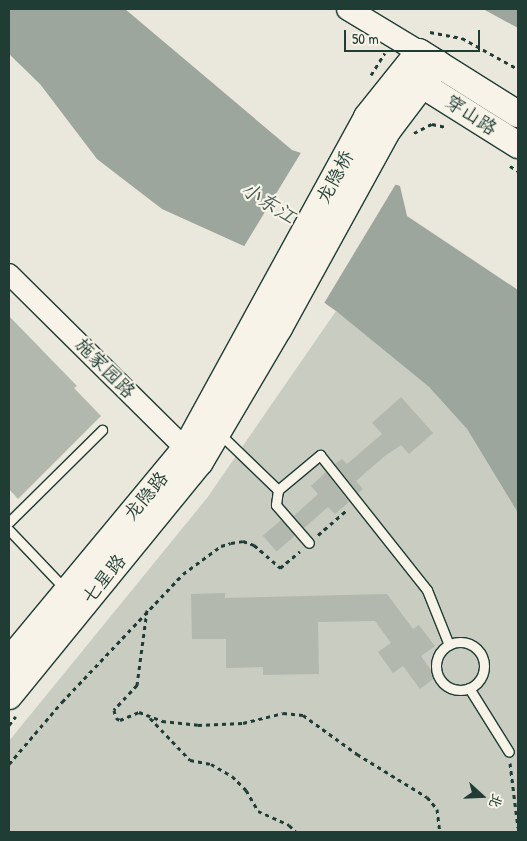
<!DOCTYPE html>
<html>
<head>
<meta charset="utf-8">
<style>
  body { margin:0 }
  #map { position:relative; width:527px; height:841px; overflow:hidden; background:#eae8dd; font-family:"Patrick Hand","LXGW WenKai TC",sans-serif }
  div>[style] { position:absolute }
  [style*='--x'] { left:calc(var(--x)*1px); top:calc(var(--y)*1px); width:calc(var(--w)*1px); rotate:calc(var(--a)*1deg) }
  .green>* { inset:0; background:#c8ccc1 }
  .water>* { inset:0; background:#9ca69c }
  .pier>* { inset:0; background:#eae8dd }
  .building>* { inset:0; background:#b2b8ae; transform-origin:0 0 }
  .path>* { height:3px; margin-top:-1.5px; transform-origin:0; background:repeating-linear-gradient(90deg,#1f3d34 0 4px,transparent 0 8px) }
  .roads { filter:drop-shadow(1px 0 #1f3d34) drop-shadow(-1px 0 #1f3d34) drop-shadow(0 1px #1f3d34) drop-shadow(0 -1px #1f3d34) }
  .service>* { height:9px; margin:-4.5px; padding:0 4.5px; transform-origin:4.5px; border-radius:4.5px; background:#f7f3e8 }
  .service>.ring { margin:-4.5px; padding:0; box-sizing:content-box; background:none; border:9px solid #f7f3e8; border-radius:50% }
  .tertiary>* { height:20px; margin:-10px; padding:0 10px; transform-origin:10px; border-radius:10px; background:#f7f3e8 }
  .secondary>* { height:22px; margin:-11px; padding:0 11px; transform-origin:11px; border-radius:11px; background:#f7f3e8 }
  .primary>* { height:26px; margin:-13px; padding:0 13px; transform-origin:13px; border-radius:13px; background:#f7f3e8 }
  span { translate:-50% -50%; white-space:nowrap; text-align:center; line-height:1.15; -webkit-text-stroke:4.5px #f7f3e8; paint-order:stroke }
  .street-label { font-size:19px; color:#1f3d34 }
  .water-label { font-size:20px; color:#445c53; font-style:italic }
  .frame { position:absolute; inset:0; border:10px solid #1f3d34; pointer-events:none }
  .north { position:absolute; left:457px; top:771px; width:50px; height:50px; -webkit-text-stroke:4px #f7f3e8; paint-order:stroke; rotate:110deg; font-size:14px; font-weight:700; line-height:20px; text-align:center; color:#1f3d34 }
  .north::after { content:''; display:block; margin:auto; width:18px; height:22px; background:#1f3d34; clip-path:polygon(50% 0,100% 100%,50% 72%,0 100%) }
  .scale { position:absolute; left:344px; top:30px; width:136px; height:22px; box-sizing:border-box; border:2px solid #1f3d34; border-top:0; padding-left:6px; font-size:15px; line-height:18px; white-space:nowrap; color:#1f3d34; -webkit-text-stroke:4px #f7f3e8; paint-order:stroke }
</style>
</head>
<body>
<div id="map">
  <div class="green">
    <i style="clip-path:polygon(336px 311px,429px 387px,467px 429px,518px 513px,518px 832px,9px 832px,9px 741px,207px 498px)"></i>
  </div>
  <div class="water">
    <i style="clip-path:polygon(9px 9px,125px 9px,292px 150px,400px 186px,407px 216px,518px 290px,518px 513px,467px 429px,429px 387px,336px 311px,246px 247px,162px 209px,97px 159px,40px 84px,9px 54px)"></i>
    <i style="clip-path:polygon(483px 9px,518px 9px,518px 28px)"></i>
  </div>
  <div class="pier">
    <i style="clip-path:polygon(302px 151px,397px 182px,323px 305px,243px 248px)"></i>
  </div>
  <div class="building">
    <i style="clip-path:polygon(9px 316px,77px 386px,74px 388px,101px 416px,18px 499px,9px 489px)"></i>
    <i style="clip-path:polygon(401px 397px,433px 433px,409px 454px,401px 445px,386px 455px,356px 481px,363px 489px,358px 493px,335px 464px,342px 459px,347px 464px,382px 434px,372px 423px)"></i>
    <i style="clip-path:polygon(326px 472px,349px 502px,335px 514px,328px 507px,304px 528px,294px 516px,318px 494px,311px 486px)"></i>
    <i style="left:281px;top:520px;width:21px;height:24px;rotate:49deg"></i>
    <i style="clip-path:polygon(225px 593px,225px 598px,387px 594px,413px 629px,419px 625px,435px 646px,421px 656px,436px 677px,420px 689px,403px 666px,393px 673px,378px 652px,391px 643px,375px 621px,318px 622px,319px 674px,263px 675px,263px 667px,226px 668px,226px 639px,192px 639px,191px 594px)"></i>
  </div>
  <div class="path">
    <i style="--x:430;--y:32;--w:33;--a:11"></i>
    <i style="--x:462;--y:38;--w:64;--a:29"></i>
    <i style="--x:371;--y:75;--w:26;--a:-58"></i>
    <i style="--x:414;--y:133;--w:20;--a:-27"></i>
    <i style="--x:432;--y:124;--w:14;--a:12"></i>
    <i style="--x:510;--y:166;--w:9;--a:32"></i>
    <i style="--x:318;--y:535;--w:38;--a:-41"></i>
    <i style="--x:147;--y:610;--w:76;--a:97.6"></i>
    <i style="--x:137;--y:685;--w:34;--a:133"></i>
    <i style="--x:114;--y:710;--w:8;--a:76"></i>
    <i style="--x:116;--y:718;--w:4;--a:27"></i>
    <i style="--x:120;--y:720;--w:21;--a:-23"></i>
    <i style="--x:139;--y:712;--w:25;--a:21"></i>
    <i style="--x:162;--y:721;--w:36;--a:6"></i>
    <i style="--x:198;--y:725;--w:45;--a:-2.5"></i>
    <i style="--x:243;--y:723;--w:41;--a:-14"></i>
    <i style="--x:283;--y:713;--w:20;--a:6"></i>
    <i style="--x:303;--y:715;--w:67;--a:35.8"></i>
    <i style="--x:357;--y:754;--w:82;--a:31.6"></i>
    <i style="--x:427;--y:797;--w:16;--a:50"></i>
    <i style="--x:437;--y:809;--w:23;--a:83"></i>
    <i style="--x:150;--y:718;--w:58;--a:46.4"></i>
    <i style="--x:190;--y:760;--w:21;--a:11"></i>
    <i style="--x:211;--y:764;--w:24;--a:30"></i>
    <i style="--x:232;--y:776;--w:20;--a:45"></i>
    <i style="--x:246;--y:790;--w:24;--a:60"></i>
    <i style="--x:258;--y:811;--w:34;--a:24"></i>
    <i style="--x:289;--y:825;--w:10;--a:45"></i>
    <i style="--x:9;--y:725;--w:11;--a:-52"></i>
    <i style="--x:510;--y:763;--w:65;--a:83"></i>
    <i style="--x:9;--y:764;--w:82;--a:-49.5"></i>
    <i style="--x:62;--y:702;--w:176;--a:-46.6"></i>
    <i style="--x:183;--y:574;--w:47;--a:-36.4"></i>
    <i style="--x:221;--y:546;--w:10;--a:-17"></i>
    <i style="--x:231;--y:543;--w:12;--a:-9"></i>
    <i style="--x:243;--y:541;--w:12;--a:20"></i>
    <i style="--x:254;--y:545;--w:35;--a:41"></i>
    <i style="--x:280;--y:568;--w:26;--a:-40"></i>
  </div>
  <div class="roads">
    <div class="service">
      <i style="--x:220;--y:434;--w:81;--a:44"></i>
      <i style="--x:278;--y:490;--w:55;--a:-39.8"></i>
      <i style="--x:320;--y:455;--w:172;--a:51.6"></i>
      <i style="--x:427;--y:590;--w:59;--a:68.2"></i>
      <i style="--x:278;--y:490;--w:15;--a:98"></i>
      <i style="--x:276;--y:505;--w:50;--a:49"></i>
      <i style="--x:9;--y:522;--w:131;--a:-44.7"></i>
      <i style="--x:9;--y:530;--w:83;--a:46.5"></i>
      <i class="ring" style="left:436px;top:642px;width:39px;height:39px"></i>
      <i style="--x:469;--y:688;--w:75;--a:58"></i>
    </div>
    <div class="tertiary">
      <i style="--x:9;--y:274;--w:260;--a:44.7"></i>
    </div>
    <div class="secondary">
      <i style="--x:348;--y:9;--w:83;--a:31.2"></i>
    </div>
    <div class="primary">
      <i style="--x:408;--y:76;--w:130;--a:32.1"></i>
      <i style="--x:9;--y:661;--w:277;--a:-50.3"></i>
      <i style="--x:186;--y:448;--w:377;--a:-61.3"></i>
      <i style="--x:367;--y:117;--w:83;--a:-51.3"></i>
      <i style="--x:419;--y:52;--w:117;--a:32.1"></i>
      <i style="--x:9;--y:696;--w:302;--a:-50.8"></i>
      <i style="--x:200;--y:462;--w:156;--a:-59.5"></i>
      <i style="--x:279;--y:328;--w:226;--a:-61.2"></i>
      <i style="--x:388;--y:130;--w:83;--a:-52.9"></i>
    </div>
  </div>
  <div class="street-label">
    <span style="left:471px;top:115px;rotate:33deg">穿山路</span>
    <span style="left:335px;top:177px;rotate:-62deg">龙隐桥</span>
    <span style="left:105px;top:368px;rotate:45deg">施家园路</span>
    <span style="left:146px;top:496px;rotate:-50deg">龙隐路</span>
    <span style="left:104px;top:579px;rotate:-51deg">七星路</span>
  </div>
  <div class="water-label">
    <span style="left:269px;top:202px;rotate:32deg">小东江</span>
  </div>
  <div class="frame"></div>
  <div class="north">北</div>
  <div class="scale">50 m</div>
</div>
</body>
</html>
